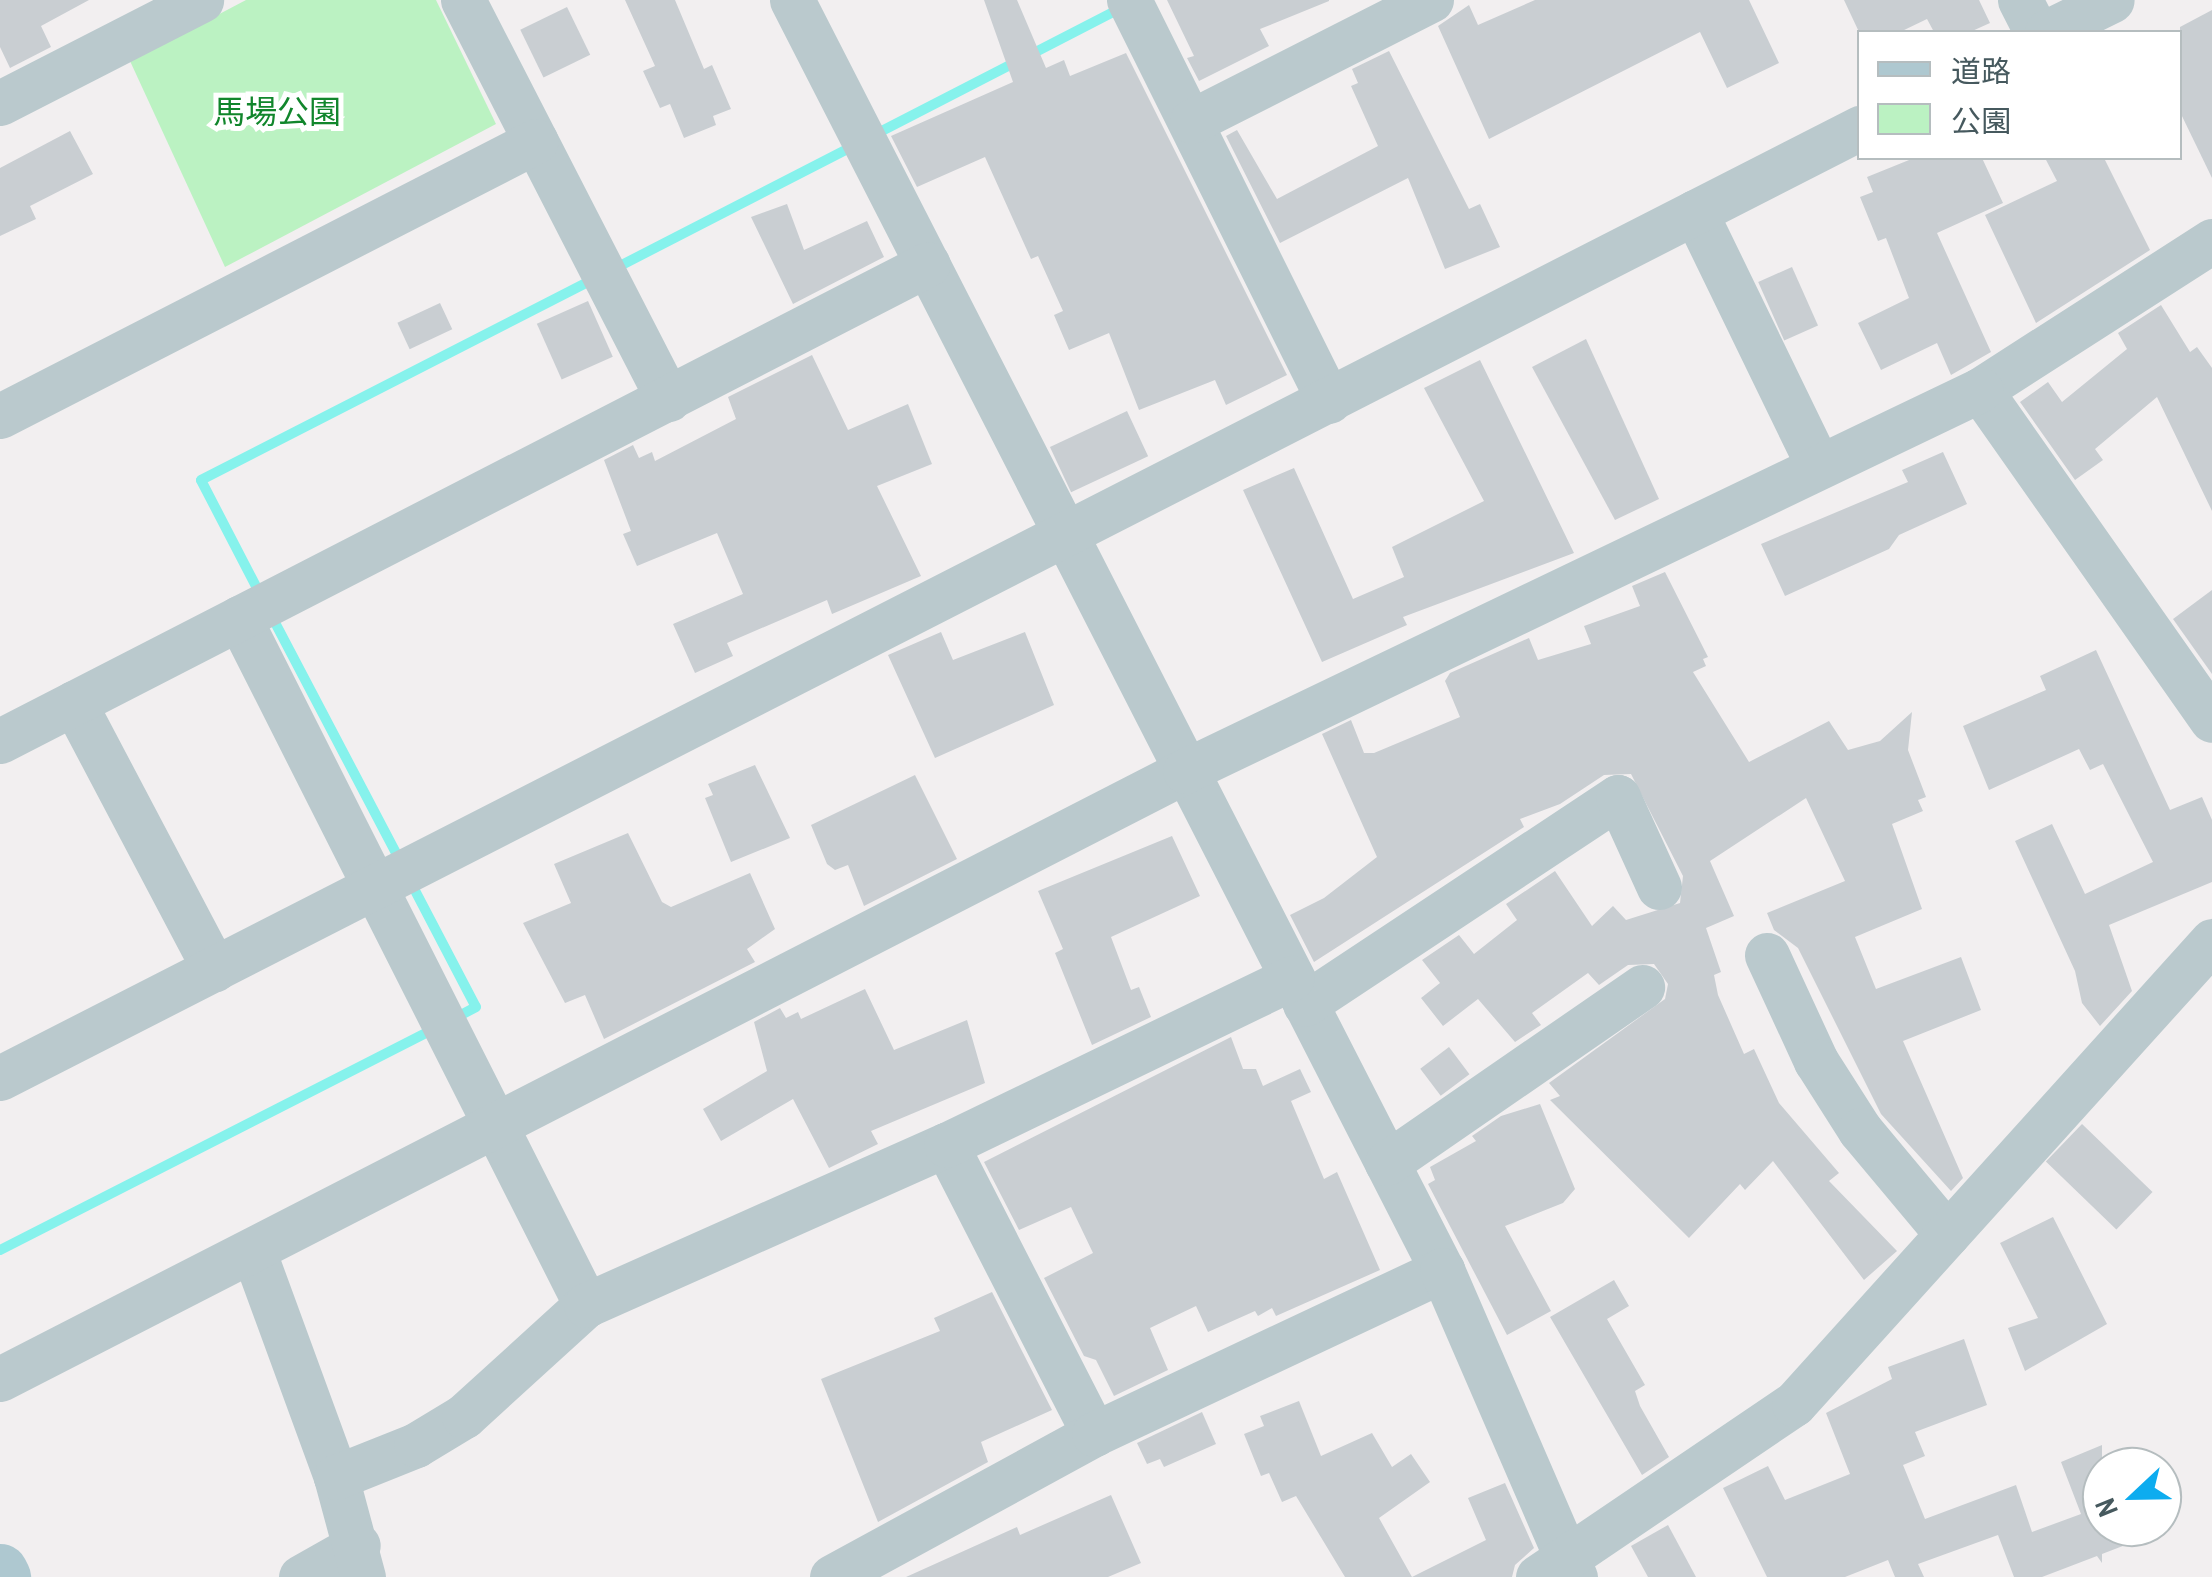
<!DOCTYPE html>
<html>
<head>
<meta charset="utf-8">
<style>
  body { margin:0 }
  #map { position:relative; width:2212px; height:1577px; overflow:hidden; background:#f2eff0; font-family:"Archivo Narrow","Noto Sans JP",sans-serif }
  div>[style] { position:absolute }
  [style*='--x'] { left:calc(var(--x)*1px); top:calc(var(--y)*1px); width:calc(var(--w)*1px); rotate:calc(var(--a)*1deg) }
  .green>* { inset:0; background:#bbf2c2 }
  .stream>* { height:10px; margin:-5px; padding:0 5px; transform-origin:5px; border-radius:5px; background:#86f2ec }
  .building>* { inset:0; background:#c9ced2; transform-origin:0 0 }
  .minor>* { height:45px; margin:-22.5px; padding:0 22.5px; transform-origin:22.5px; border-radius:22.5px; background:#bac9cd }
  .major>* { height:55px; margin:-27.5px; padding:0 27.5px; transform-origin:27.5px; border-radius:27.5px; background:#aec8d0 }
  span { translate:-50% -50%; white-space:nowrap; text-align:center; line-height:1.15; -webkit-text-stroke:10px #fff; paint-order:stroke }
  .park-label { font-size:32px; color:#11862c }
  .legend { position:absolute; left:1857px; top:30px; width:325px; height:130px; box-sizing:border-box; background:#fff; border:2px solid #b5bdbf; margin:0; padding:12px 18px; list-style:none; font-size:30px; color:#46595e }
  .legend li { display:flex; align-items:center; gap:20px; height:50px }
  .legend b { width:50px; border:2px solid #b5bdbf }
  .north { position:absolute; left:2082px; top:1447px; width:100px; height:100px; box-sizing:border-box; background:#fff; border:2px solid #b5bdbf; border-radius:50%; rotate:248deg; font-size:28px; font-weight:700; line-height:40px; text-align:center; color:#46595e }
  .north::after { content:''; display:block; margin:auto; width:35px; height:45px; background:#0dacef; clip-path:polygon(50% 0,100% 100%,50% 72%,0 100%) }
</style>
</head>
<body>
<div id="map">
  <div class="green">
    <i style="clip-path:polygon(246px 0,436px 0,496px 124px,225px 267px,130px 61px)"></i>
  </div>
  <div class="stream">
    <i style="--x:874;--y:135;--w:278;--a:-27.2"></i>
    <i style="--x:612;--y:270;--w:273;--a:-27.2"></i>
    <i style="--x:260;--y:594;--w:128;--a:-117.4"></i>
    <i style="--x:201;--y:480;--w:439;--a:-27.1"></i>
    <i style="--x:270;--y:613;--w:278;--a:62.3"></i>
    <i style="--x:409;--y:879;--w:144;--a:62.4"></i>
    <i style="--x:476;--y:1007;--w:24;--a:152"></i>
    <i style="--x:0;--y:1250;--w:489;--a:-27"></i>
  </div>
  <div class="building">
    <i style="clip-path:polygon(0 0,89px 0,41px 26px,51px 47px,10px 68px,0 47px)"></i>
    <i style="clip-path:polygon(625px 0,675px 0,704px 69px,712px 65px,731px 109px,713px 116px,716px 125px,684px 138px,670px 104px,660px 108px,643px 71px,655px 66px)"></i>
    <i style="clip-path:polygon(984px 0,1017px 0,1046px 68px,1064px 60px,1070px 76px,1126px 53px,1287px 375px,1226px 405px,1215px 380px,1139px 410px,1109px 333px,1069px 350px,1054px 315px,1063px 311px,1038px 256px,1031px 259px,985px 157px,917px 187px,891px 136px,1013px 82px)"></i>
    <i style="clip-path:polygon(1167px 0,1329px 0,1329px 1px,1260px 29px,1269px 46px,1199px 81px,1187px 58px,1194px 56px)"></i>
    <i style="clip-path:polygon(1535px 0,1749px 0,1779px 63px,1727px 88px,1700px 32px,1489px 139px,1438px 26px,1469px 5px,1478px 25px)"></i>
    <i style="clip-path:polygon(1844px 0,1979px 0,1990px 23px,1970px 32px,1934px 32px,1927px 19px,1900px 32px,1859px 32px)"></i>
    <i style="left:567px;top:7px;width:53px;height:52px;rotate:64deg"></i>
    <i style="clip-path:polygon(2212px 10px,2212px 178px,2180px 112px,2180px 27px)"></i>
    <i style="clip-path:polygon(1389px 51px,1469px 209px,1480px 204px,1500px 247px,1445px 269px,1408px 178px,1280px 243px,1226px 136px,1237px 130px,1277px 199px,1378px 146px,1351px 86px,1358px 83px,1352px 69px)"></i>
    <i style="clip-path:polygon(70px 131px,93px 174px,30px 206px,36px 219px,0 236px,0 168px)"></i>
    <i style="clip-path:polygon(1914px 158px,1982px 158px,2003px 203px,1937px 233px,1991px 352px,1951px 375px,1937px 343px,1881px 370px,1858px 323px,1909px 298px,1886px 238px,1878px 241px,1860px 197px,1873px 192px,1867px 177px)"></i>
    <i style="clip-path:polygon(2045px 158px,2104px 158px,2150px 250px,2036px 323px,1985px 215px,2057px 181px)"></i>
    <i style="clip-path:polygon(787px 204px,804px 250px,867px 221px,884px 257px,793px 304px,751px 217px)"></i>
    <i style="left:1792px;top:267px;width:64px;height:37px;rotate:66deg"></i>
    <i style="left:588px;top:301px;width:61px;height:56px;rotate:66deg"></i>
    <i style="left:440px;top:303px;width:29px;height:47px;rotate:65deg"></i>
    <i style="clip-path:polygon(2161px 305px,2190px 352px,2197px 347px,2212px 368px,2212px 511px,2157px 397px,2095px 449px,2103px 460px,2075px 480px,2020px 402px,2048px 382px,2062px 402px,2127px 349px,2118px 333px)"></i>
    <i style="clip-path:polygon(1586px 339px,1659px 499px,1615px 520px,1532px 367px)"></i>
    <i style="clip-path:polygon(812px 355px,848px 430px,908px 404px,932px 464px,877px 486px,921px 576px,832px 614px,827px 600px,727px 643px,733px 656px,695px 673px,673px 624px,743px 594px,717px 533px,637px 566px,623px 534px,631px 531px,604px 460px,633px 445px,639px 458px,652px 452px,655px 461px,736px 419px,728px 397px)"></i>
    <i style="clip-path:polygon(1480px 360px,1574px 553px,1403px 617px,1407px 625px,1322px 662px,1243px 490px,1294px 468px,1353px 599px,1404px 577px,1392px 547px,1484px 501px,1424px 388px)"></i>
    <i style="left:1127px;top:411px;width:50px;height:85px;rotate:65deg"></i>
    <i style="clip-path:polygon(1943px 452px,1967px 504px,1899px 535px,1889px 549px,1785px 596px,1761px 544px,1908px 482px,1902px 470px)"></i>
    <i style="clip-path:polygon(1665px 572px,1708px 657px,1703px 659px,1706px 666px,1693px 672px,1749px 762px,1829px 721px,1848px 750px,1880px 741px,1912px 712px,1908px 750px,1926px 797px,1918px 800px,1923px 811px,1892px 824px,1922px 909px,1855px 937px,1876px 989px,1961px 957px,1981px 1010px,1903px 1041px,1963px 1178px,1951px 1191px,1881px 1114px,1798px 948px,1774px 930px,1767px 913px,1845px 881px,1806px 798px,1710px 861px,1734px 916px,1706px 928px,1721px 972px,1714px 975px,1718px 995px,1744px 1054px,1754px 1049px,1779px 1103px,1839px 1173px,1829px 1181px,1897px 1251px,1864px 1280px,1773px 1161px,1745px 1190px,1740px 1184px,1689px 1238px,1550px 1100px,1560px 1096px,1549px 1083px,1665px 999px,1668px 984px,1654px 964px,1628px 965px,1599px 985px,1588px 973px,1532px 1013px,1541px 1025px,1515px 1042px,1478px 999px,1443px 1026px,1421px 998px,1440px 983px,1422px 960px,1459px 935px,1474px 954px,1517px 920px,1506px 904px,1555px 871px,1592px 926px,1613px 906px,1626px 920px,1680px 903px,1683px 876px,1631px 774px,1604px 775px,1560px 804px,1520px 819px,1524px 827px,1314px 962px,1290px 915px,1324px 898px,1377px 857px,1322px 734px,1351px 720px,1364px 753px,1374px 753px,1460px 717px,1445px 681px,1450px 673px,1529px 638px,1538px 660px,1591px 644px,1584px 626px,1640px 606px,1632px 586px)"></i>
    <i style="clip-path:polygon(2212px 590px,2212px 674px,2173px 619px)"></i>
    <i style="clip-path:polygon(941px 632px,953px 660px,1025px 632px,1054px 705px,935px 758px,888px 655px)"></i>
    <i style="clip-path:polygon(2096px 650px,2170px 810px,2202px 797px,2212px 820px,2212px 882px,2109px 925px,2132px 991px,2100px 1026px,2082px 1003px,2075px 971px,2015px 841px,2052px 824px,2085px 894px,2153px 862px,2103px 764px,2090px 770px,2079px 749px,1989px 790px,1963px 726px,2046px 690px,2040px 676px)"></i>
    <i style="clip-path:polygon(755px 765px,790px 838px,731px 862px,705px 798px,713px 795px,708px 784px)"></i>
    <i style="clip-path:polygon(915px 775px,957px 859px,864px 906px,848px 865px,835px 870px,827px 864px,811px 825px)"></i>
    <i style="clip-path:polygon(628px 833px,662px 902px,671px 907px,750px 873px,775px 929px,747px 949px,755px 962px,604px 1039px,585px 995px,565px 1003px,523px 923px,571px 903px,554px 864px)"></i>
    <i style="clip-path:polygon(1172px 836px,1200px 896px,1111px 937px,1131px 990px,1139px 987px,1151px 1017px,1092px 1045px,1055px 953px,1063px 949px,1038px 891px)"></i>
    <i style="clip-path:polygon(865px 989px,894px 1050px,967px 1020px,985px 1083px,871px 1131px,878px 1144px,829px 1168px,793px 1099px,721px 1141px,703px 1109px,767px 1071px,754px 1022px,780px 1008px,786px 1018px,798px 1012px,801px 1019px)"></i>
    <i style="clip-path:polygon(1231px 1037px,1243px 1069px,1256px 1069px,1263px 1086px,1300px 1069px,1311px 1092px,1291px 1101px,1324px 1179px,1337px 1172px,1380px 1270px,1276px 1316px,1272px 1308px,1258px 1316px,1255px 1311px,1208px 1332px,1196px 1306px,1150px 1328px,1168px 1370px,1114px 1396px,1096px 1360px,1084px 1356px,1044px 1278px,1093px 1253px,1071px 1207px,1019px 1230px,984px 1162px)"></i>
    <i style="left:1449px;top:1047px;width:34px;height:36px;rotate:53deg"></i>
    <i style="clip-path:polygon(1540px 1104px,1575px 1189px,1563px 1203px,1505px 1226px,1551px 1311px,1507px 1335px,1428px 1184px,1435px 1180px,1430px 1167px,1476px 1141px,1472px 1136px,1501px 1116px)"></i>
    <i style="left:2082px;top:1124px;width:98px;height:52px;rotate:44deg"></i>
    <i style="clip-path:polygon(2053px 1217px,2107px 1324px,2025px 1371px,2008px 1328px,2038px 1318px,2000px 1243px)"></i>
    <i style="clip-path:polygon(1614px 1280px,1629px 1306px,1607px 1319px,1645px 1385px,1635px 1391px,1640px 1406px,1669px 1457px,1642px 1475px,1550px 1317px)"></i>
    <i style="clip-path:polygon(992px 1292px,1052px 1410px,981px 1442px,988px 1462px,878px 1522px,821px 1379px,940px 1331px,934px 1318px)"></i>
    <i style="clip-path:polygon(1964px 1339px,1987px 1405px,1915px 1432px,1925px 1456px,1903px 1465px,1925px 1519px,2016px 1485px,2032px 1532px,2081px 1514px,2061px 1462px,2102px 1445px,2102px 1527px,2167px 1529px,2102px 1554px,2102px 1563px,2097px 1556px,2042px 1577px,2014px 1577px,1998px 1535px,1918px 1564px,1924px 1577px,1895px 1577px,1888px 1560px,1845px 1577px,1767px 1577px,1723px 1488px,1768px 1466px,1785px 1500px,1850px 1474px,1826px 1413px,1892px 1379px,1888px 1367px)"></i>
    <i style="clip-path:polygon(1299px 1401px,1321px 1456px,1372px 1433px,1392px 1467px,1411px 1454px,1430px 1482px,1379px 1518px,1412px 1577px,1486px 1540px,1468px 1498px,1505px 1483px,1534px 1548px,1515px 1565px,1512px 1577px,1345px 1577px,1296px 1496px,1282px 1502px,1269px 1473px,1261px 1476px,1244px 1434px,1264px 1426px,1260px 1416px)"></i>
    <i style="clip-path:polygon(1202px 1412px,1216px 1444px,1164px 1467px,1160px 1459px,1147px 1464px,1137px 1443px)"></i>
    <i style="clip-path:polygon(1111px 1495px,1141px 1563px,1108px 1577px,906px 1577px,1017px 1527px,1020px 1535px)"></i>
    <i style="clip-path:polygon(1668px 1525px,1696px 1577px,1648px 1577px,1631px 1546px)"></i>
  </div>
  <div class="minor">
    <i style="--x:463;--y:0;--w:449;--a:62.8"></i>
    <i style="--x:792;--y:0;--w:1427;--a:62.9"></i>
    <i style="--x:1129;--y:0;--w:448;--a:63.5"></i>
    <i style="--x:2020;--y:0;--w:36;--a:63"></i>
    <i style="--x:2047;--y:32;--w:72;--a:-26.2"></i>
    <i style="--x:0;--y:103;--w:226;--a:-27.1"></i>
    <i style="--x:1192;--y:121;--w:268;--a:-26.9"></i>
    <i style="--x:1695;--y:212;--w:281;--a:64.1"></i>
    <i style="--x:2212;--y:241;--w:276;--a:147.3"></i>
    <i style="--x:1980;--y:390;--w:403;--a:54.9"></i>
    <i style="--x:0;--y:416;--w:602;--a:-27.16"></i>
    <i style="--x:239;--y:618;--w:770;--a:63.2"></i>
    <i style="--x:74;--y:703;--w:301;--a:62.2"></i>
    <i style="--x:0;--y:741;--w:1043;--a:-27.2"></i>
    <i style="--x:1767;--y:955;--w:117;--a:65.2"></i>
    <i style="--x:1816;--y:1061;--w:82;--a:57.5"></i>
    <i style="--x:1860;--y:1130;--w:136;--a:50.1"></i>
    <i style="--x:1305;--y:1004;--w:375;--a:-33.5"></i>
    <i style="--x:1618;--y:797;--w:99;--a:65.5"></i>
    <i style="--x:0;--y:1078;--w:2089;--a:-27.06"></i>
    <i style="--x:946;--y:1145;--w:325;--a:62.9"></i>
    <i style="--x:1387;--y:1163;--w:310;--a:-34.6"></i>
    <i style="--x:253;--y:1250;--w:242;--a:69.9"></i>
    <i style="--x:0;--y:1379;--w:1332;--a:-27.16"></i>
    <i style="--x:1185;--y:771;--w:882;--a:-25.61"></i>
    <i style="--x:301;--y:1577;--w:65;--a:-29.3"></i>
    <i style="--x:363;--y:1577;--w:104;--a:-105.1"></i>
    <i style="--x:336;--y:1477;--w:86;--a:-21.8"></i>
    <i style="--x:416;--y:1445;--w:56;--a:-31.1"></i>
    <i style="--x:464;--y:1416;--w:165;--a:-42.3"></i>
    <i style="--x:586;--y:1305;--w:394;--a:-24"></i>
    <i style="--x:946;--y:1145;--w:384;--a:-25.8"></i>
    <i style="--x:832;--y:1577;--w:298;--a:-28.6"></i>
    <i style="--x:1094;--y:1434;--w:385;--a:-25.2"></i>
    <i style="--x:1442;--y:1270;--w:335;--a:66.6"></i>
    <i style="--x:1538;--y:1577;--w:309;--a:-34.1"></i>
    <i style="--x:1794;--y:1404;--w:624;--a:-47.92"></i>
  </div>
  <div class="major">
    <i style="--x:0;--y:1571;--w:7;--a:63"></i>
  </div>
  <div class="park-label">
    <span style="left:277px;top:112px">馬場公園</span>
  </div>
  <ul class="legend">
  <li><b style="height:12px;background:#aec8d0"></b>道路</li>
  <li><b style="height:28px;background:#bbf2c2"></b>公園</li>
  </ul>
  <div class="north">N</div>
</div>
</body>
</html>
